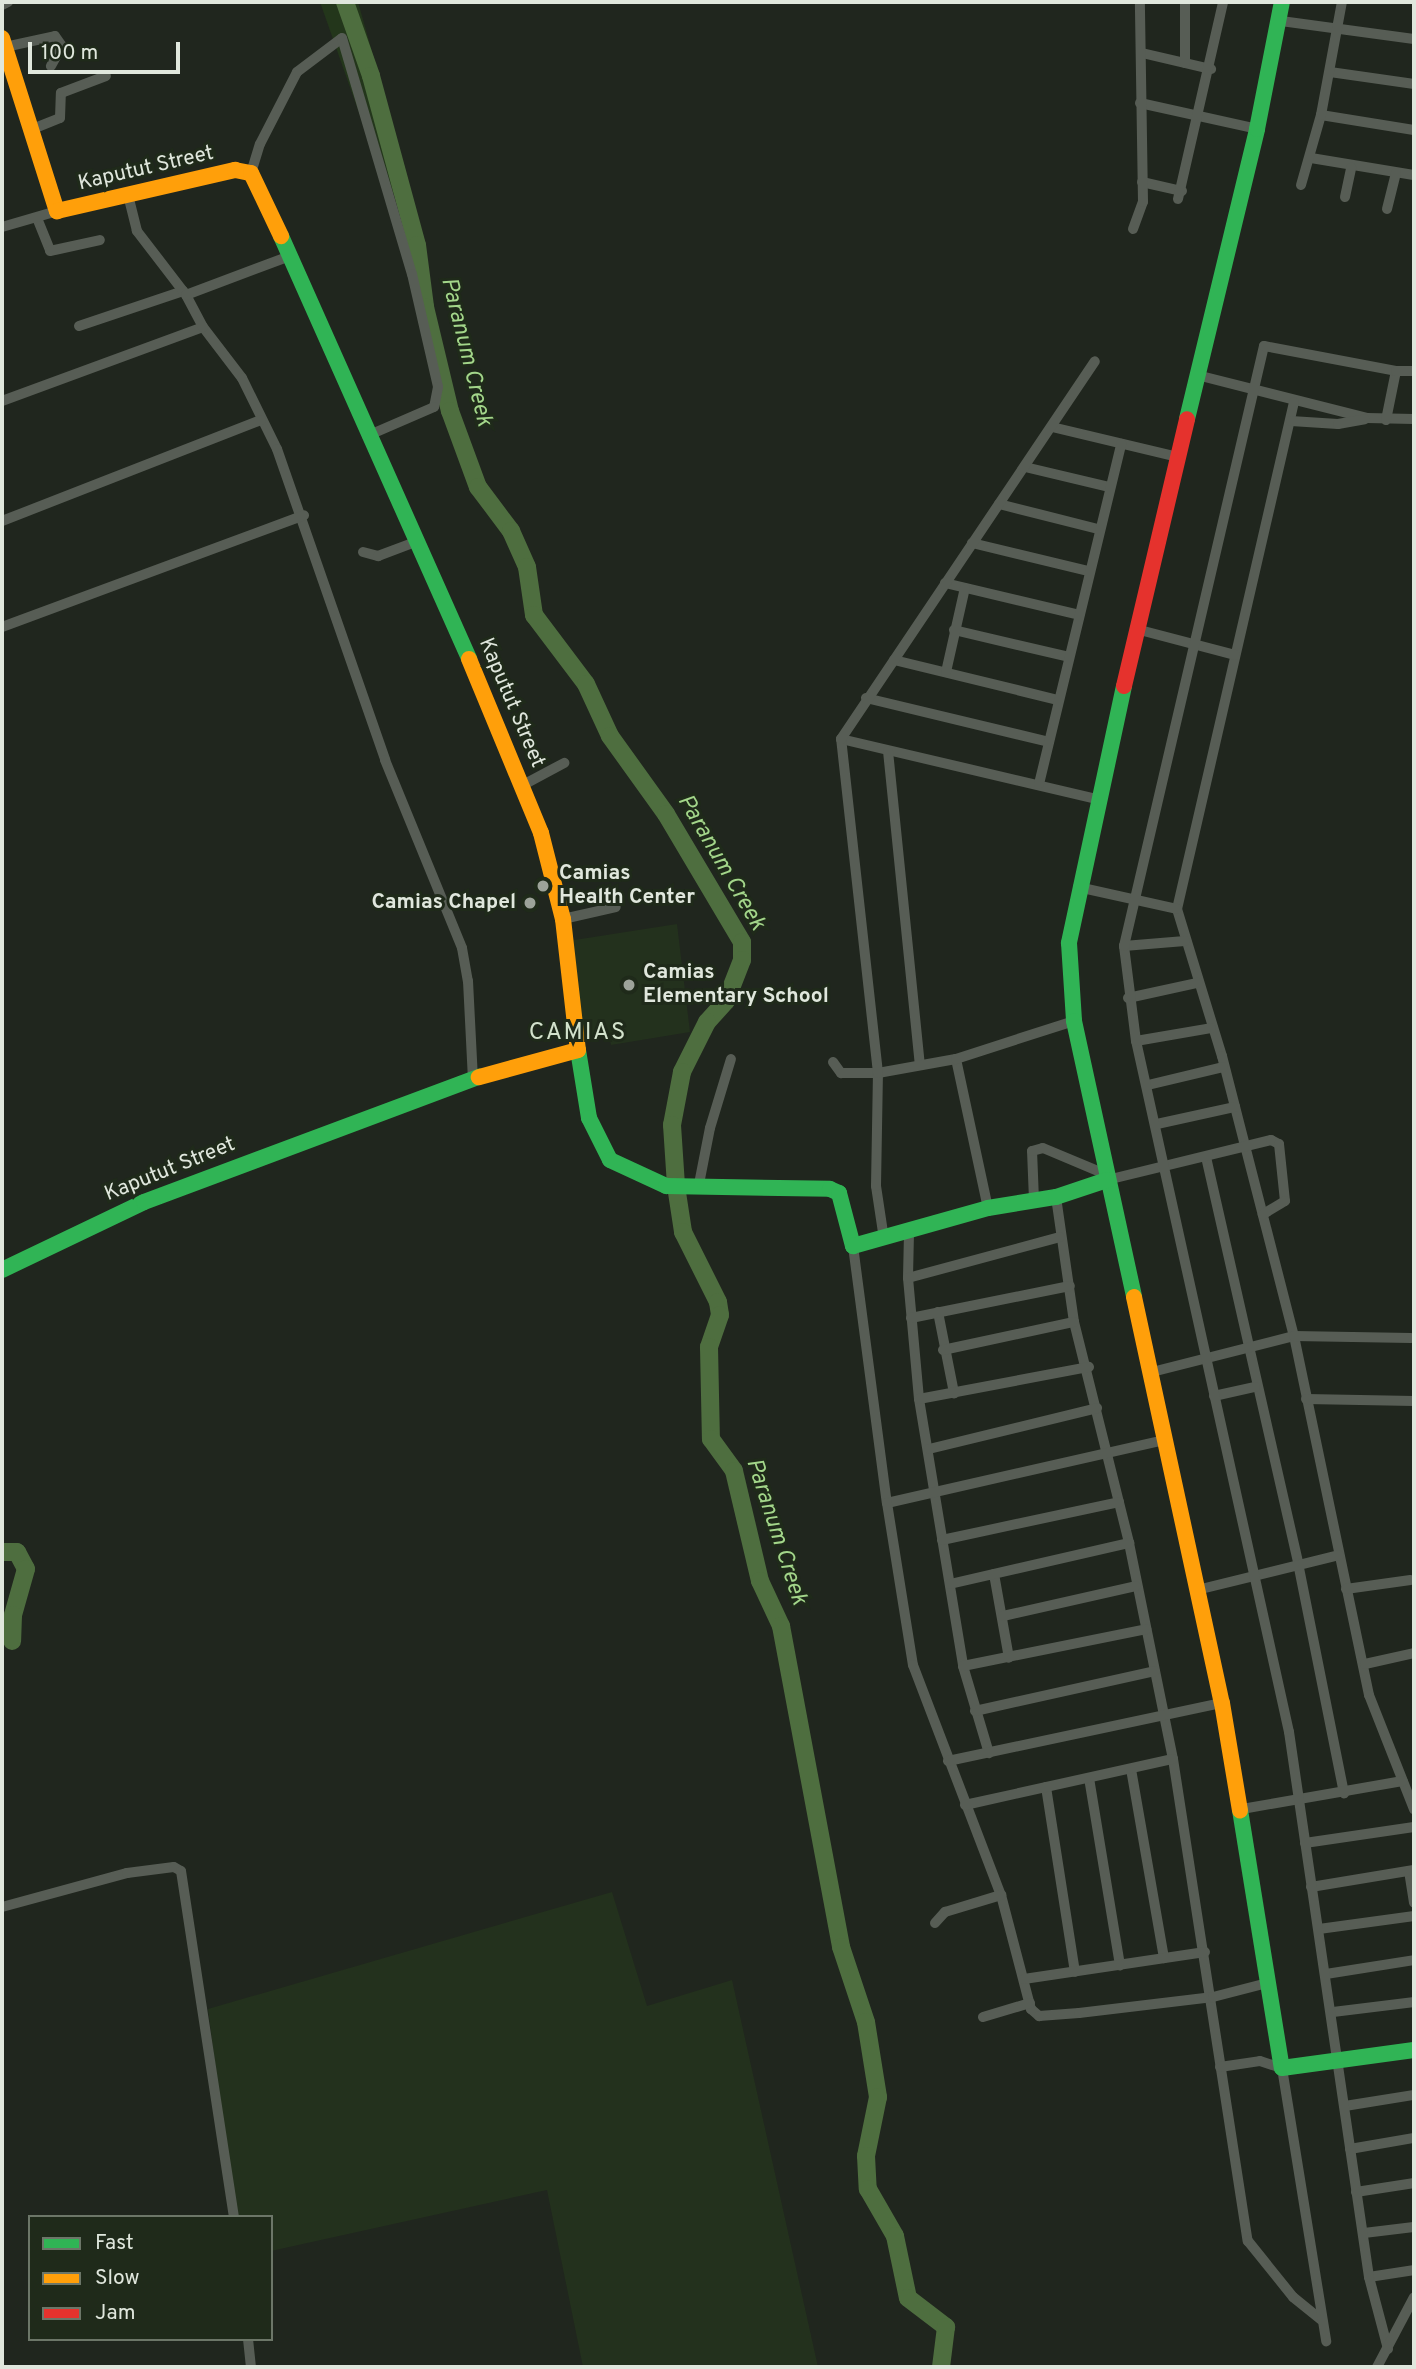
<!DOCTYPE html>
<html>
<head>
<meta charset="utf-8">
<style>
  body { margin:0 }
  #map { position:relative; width:1416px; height:2369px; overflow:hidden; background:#20261e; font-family:Overpass,sans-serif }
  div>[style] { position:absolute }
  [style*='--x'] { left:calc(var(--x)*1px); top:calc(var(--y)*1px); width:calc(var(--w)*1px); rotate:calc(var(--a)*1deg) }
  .built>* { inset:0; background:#23311d }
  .green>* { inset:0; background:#23361b }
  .river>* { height:18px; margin:-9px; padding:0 9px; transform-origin:9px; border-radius:9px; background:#4e6e3f }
  .street>* { height:10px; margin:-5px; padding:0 5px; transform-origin:5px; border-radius:5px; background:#575d55 }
  .fast>* { height:16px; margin:-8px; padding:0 8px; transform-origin:8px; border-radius:8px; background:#30b455 }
  .slow>* { height:16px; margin:-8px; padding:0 8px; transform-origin:8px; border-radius:8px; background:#ff9f0a }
  .jam>* { height:16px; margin:-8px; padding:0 8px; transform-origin:8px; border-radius:8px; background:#e5322d }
  .dots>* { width:19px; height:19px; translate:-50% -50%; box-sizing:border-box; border:4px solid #1f2a1a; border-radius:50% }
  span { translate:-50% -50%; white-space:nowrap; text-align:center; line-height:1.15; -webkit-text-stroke:6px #1f2a1a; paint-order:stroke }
  .street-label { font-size:21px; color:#e0e7dd }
  .poi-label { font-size:21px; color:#e0e7dd; font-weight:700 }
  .left { translate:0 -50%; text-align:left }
  .right { translate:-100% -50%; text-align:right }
  .water-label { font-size:23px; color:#a3d68a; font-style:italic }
  .quarter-label { font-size:24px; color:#d3e2cc; letter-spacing:2px }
  .frame { position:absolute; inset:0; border:4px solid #e0e7dd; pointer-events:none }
  .legend { position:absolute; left:28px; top:2215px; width:245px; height:126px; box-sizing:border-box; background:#1f2a1a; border:2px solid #6c7668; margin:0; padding:9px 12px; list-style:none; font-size:21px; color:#e0e7dd }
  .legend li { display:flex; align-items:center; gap:14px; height:35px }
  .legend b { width:35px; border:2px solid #6c7668 }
  .scale { position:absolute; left:28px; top:42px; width:152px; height:32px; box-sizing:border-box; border:4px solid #e0e7dd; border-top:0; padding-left:9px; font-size:21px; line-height:24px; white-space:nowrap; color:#e0e7dd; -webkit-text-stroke:5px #1f2a1a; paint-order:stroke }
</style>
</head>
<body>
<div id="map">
  <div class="built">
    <i style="clip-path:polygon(677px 924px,690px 1032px,611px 1045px,609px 1035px,583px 1041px,568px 941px)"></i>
    <i style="clip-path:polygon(612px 1892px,647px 2006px,732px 1980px,818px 2367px,583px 2367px,547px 2190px,271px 2251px,271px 2217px,235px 2217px,208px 2009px)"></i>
  </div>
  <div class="green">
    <i style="clip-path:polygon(320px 2px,358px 2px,408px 179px,389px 198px)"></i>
  </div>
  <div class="river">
    <i style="--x:345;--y:2;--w:78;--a:70.6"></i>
    <i style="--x:371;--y:76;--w:175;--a:74.8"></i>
    <i style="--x:417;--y:245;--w:63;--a:82.6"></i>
    <i style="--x:425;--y:307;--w:107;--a:76.5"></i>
    <i style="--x:450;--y:411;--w:81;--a:69.8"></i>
    <i style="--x:478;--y:487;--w:55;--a:53.1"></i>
    <i style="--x:511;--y:531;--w:39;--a:66"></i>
    <i style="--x:527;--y:567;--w:49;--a:81.7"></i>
    <i style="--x:534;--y:615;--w:86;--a:53"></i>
    <i style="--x:586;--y:684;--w:57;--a:65.2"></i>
    <i style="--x:610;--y:736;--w:96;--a:54.3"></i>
    <i style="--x:666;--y:814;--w:149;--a:59.3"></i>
    <i style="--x:742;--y:942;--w:18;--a:90"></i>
    <i style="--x:742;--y:960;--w:44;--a:111.3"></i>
    <i style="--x:726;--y:1001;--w:28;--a:132"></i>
    <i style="--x:707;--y:1022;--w:56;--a:116.6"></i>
    <i style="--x:682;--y:1072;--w:54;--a:100.7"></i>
    <i style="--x:672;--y:1125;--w:61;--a:86.2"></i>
    <i style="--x:676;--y:1186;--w:47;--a:81.3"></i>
    <i style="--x:683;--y:1232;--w:78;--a:63.4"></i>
    <i style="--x:718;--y:1302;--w:13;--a:81"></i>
    <i style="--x:720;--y:1315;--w:34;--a:109"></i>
    <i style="--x:709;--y:1347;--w:92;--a:88.8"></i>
    <i style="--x:711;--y:1439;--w:39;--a:54"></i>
    <i style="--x:734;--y:1471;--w:113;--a:76.7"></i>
    <i style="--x:760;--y:1581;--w:50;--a:65"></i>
    <i style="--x:781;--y:1626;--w:327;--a:79.4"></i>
    <i style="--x:841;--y:1947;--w:79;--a:71.6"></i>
    <i style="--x:866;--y:2022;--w:76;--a:80.9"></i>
    <i style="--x:878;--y:2097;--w:60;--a:101.5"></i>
    <i style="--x:866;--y:2156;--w:33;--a:87"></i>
    <i style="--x:868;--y:2189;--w:54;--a:60.1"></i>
    <i style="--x:895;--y:2236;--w:63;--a:78.2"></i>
    <i style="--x:908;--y:2298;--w:48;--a:37.3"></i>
    <i style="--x:946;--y:2327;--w:40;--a:97.1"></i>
    <i style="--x:2;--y:1552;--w:15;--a:0"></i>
    <i style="--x:17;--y:1552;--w:19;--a:62"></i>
    <i style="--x:26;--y:1569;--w:48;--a:105.8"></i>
    <i style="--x:13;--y:1615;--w:26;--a:92"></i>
  </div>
  <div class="street">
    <i style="--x:2;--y:5;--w:7;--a:-27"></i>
    <i style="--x:1281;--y:21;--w:134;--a:7.7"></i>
    <i style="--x:5;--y:47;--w:51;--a:-12.4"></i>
    <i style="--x:55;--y:36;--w:12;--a:55"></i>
    <i style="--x:62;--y:46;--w:23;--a:119"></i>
    <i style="--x:1142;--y:53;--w:71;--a:13.1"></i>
    <i style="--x:1185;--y:63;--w:61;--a:-90"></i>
    <i style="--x:1330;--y:72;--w:85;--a:8.1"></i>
    <i style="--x:1140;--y:103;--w:120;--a:12.5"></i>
    <i style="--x:1321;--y:115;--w:94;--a:9.2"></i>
    <i style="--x:30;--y:130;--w:32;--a:-22"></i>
    <i style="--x:60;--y:118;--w:25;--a:-88"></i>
    <i style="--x:61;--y:93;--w:48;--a:-20.7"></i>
    <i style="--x:1311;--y:158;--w:104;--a:9.4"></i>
    <i style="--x:251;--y:173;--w:30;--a:-73"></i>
    <i style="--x:260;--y:144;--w:81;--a:-62.8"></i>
    <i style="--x:297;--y:72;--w:56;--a:-37.1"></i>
    <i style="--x:342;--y:38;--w:246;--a:73.5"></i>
    <i style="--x:412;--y:274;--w:116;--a:77"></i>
    <i style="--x:438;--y:387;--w:20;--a:101"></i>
    <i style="--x:434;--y:407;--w:73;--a:156.6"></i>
    <i style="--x:1142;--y:182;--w:41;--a:12.7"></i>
    <i style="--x:1301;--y:185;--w:73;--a:-74.1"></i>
    <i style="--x:1321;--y:115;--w:115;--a:-79.5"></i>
    <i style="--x:1345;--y:197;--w:30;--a:-78"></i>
    <i style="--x:1178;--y:199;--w:202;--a:-77.1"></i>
    <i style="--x:1387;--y:209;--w:37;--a:-76"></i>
    <i style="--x:37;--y:218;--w:35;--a:68"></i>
    <i style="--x:50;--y:251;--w:51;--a:-12.4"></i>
    <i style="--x:2;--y:227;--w:57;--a:-16.2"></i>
    <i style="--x:1133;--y:229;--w:29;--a:-70"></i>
    <i style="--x:1143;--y:202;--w:200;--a:-90.9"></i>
    <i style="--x:79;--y:326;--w:110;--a:-18.6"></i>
    <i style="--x:183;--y:291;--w:76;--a:-127.5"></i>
    <i style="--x:137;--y:231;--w:38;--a:-104"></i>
    <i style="--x:203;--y:327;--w:64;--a:52.6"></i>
    <i style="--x:242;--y:378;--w:79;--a:63.8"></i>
    <i style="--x:277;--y:449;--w:329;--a:70.8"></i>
    <i style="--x:385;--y:760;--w:203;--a:67.7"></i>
    <i style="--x:462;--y:948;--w:34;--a:80"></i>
    <i style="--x:468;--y:981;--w:99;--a:87.1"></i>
    <i style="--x:1197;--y:375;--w:175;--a:14.2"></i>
    <i style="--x:1367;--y:418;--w:47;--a:1.2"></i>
    <i style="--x:2;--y:401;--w:214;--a:-20.2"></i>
    <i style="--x:203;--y:327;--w:36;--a:-118"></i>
    <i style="--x:186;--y:295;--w:111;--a:-20.6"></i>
    <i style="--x:1294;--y:402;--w:520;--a:102.99"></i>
    <i style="--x:1177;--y:909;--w:154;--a:73"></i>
    <i style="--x:1222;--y:1056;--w:289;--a:75.6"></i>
    <i style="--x:1294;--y:1336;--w:367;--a:78.2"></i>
    <i style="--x:1369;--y:1695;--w:123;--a:68.5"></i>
    <i style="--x:1386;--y:420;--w:50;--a:-78.5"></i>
    <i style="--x:1291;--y:421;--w:47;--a:3.7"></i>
    <i style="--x:1338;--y:424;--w:27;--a:-10"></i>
    <i style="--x:1052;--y:427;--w:130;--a:13.4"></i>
    <i style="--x:1025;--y:467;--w:86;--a:13.4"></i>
    <i style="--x:999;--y:504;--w:102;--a:14.2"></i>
    <i style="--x:2;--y:521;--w:278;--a:-21.3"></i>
    <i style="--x:972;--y:543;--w:120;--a:13.5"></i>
    <i style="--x:363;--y:552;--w:16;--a:15"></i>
    <i style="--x:378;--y:556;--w:43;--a:-20.6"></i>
    <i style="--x:945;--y:583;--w:138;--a:13.4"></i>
    <i style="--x:2;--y:627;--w:322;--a:-20.3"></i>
    <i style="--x:1136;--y:629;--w:102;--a:14.7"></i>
    <i style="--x:954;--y:630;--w:118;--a:13.2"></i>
    <i style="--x:894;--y:660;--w:169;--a:13.7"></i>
    <i style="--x:946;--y:672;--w:86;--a:-77.3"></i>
    <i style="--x:866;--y:698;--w:188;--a:13.5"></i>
    <i style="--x:841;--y:739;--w:263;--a:13.2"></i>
    <i style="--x:888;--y:751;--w:315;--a:84.2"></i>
    <i style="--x:1039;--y:784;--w:350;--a:-76.4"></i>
    <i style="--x:523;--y:785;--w:47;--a:-28.2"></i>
    <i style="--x:1078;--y:887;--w:101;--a:12.5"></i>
    <i style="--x:563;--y:919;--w:54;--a:-12.8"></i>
    <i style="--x:1124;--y:946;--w:61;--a:-4.7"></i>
    <i style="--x:1128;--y:998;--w:71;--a:-12.3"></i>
    <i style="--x:1136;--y:1041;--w:76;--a:-9.8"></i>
    <i style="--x:956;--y:1059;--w:152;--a:77.9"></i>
    <i style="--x:833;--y:1062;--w:14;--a:54"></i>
    <i style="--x:841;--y:1073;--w:37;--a:0"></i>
    <i style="--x:878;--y:1073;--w:79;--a:-10.2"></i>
    <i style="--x:956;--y:1059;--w:124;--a:-17.9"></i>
    <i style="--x:1148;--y:1085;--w:77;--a:-13.5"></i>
    <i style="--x:1157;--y:1124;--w:80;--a:-12.3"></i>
    <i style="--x:1206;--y:1157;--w:416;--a:77.2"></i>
    <i style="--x:1298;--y:1563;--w:235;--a:78.7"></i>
    <i style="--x:1107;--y:1180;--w:169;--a:-13.7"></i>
    <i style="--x:1271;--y:1140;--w:9;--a:27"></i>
    <i style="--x:1279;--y:1144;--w:57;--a:84"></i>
    <i style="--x:1285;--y:1201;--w:26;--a:149"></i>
    <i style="--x:699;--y:1184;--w:57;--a:-78.9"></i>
    <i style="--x:710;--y:1128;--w:72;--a:-73.1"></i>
    <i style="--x:1056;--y:1197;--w:126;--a:81.8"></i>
    <i style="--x:1074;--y:1322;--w:228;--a:76"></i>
    <i style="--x:1129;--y:1543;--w:220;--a:78.5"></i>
    <i style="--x:1173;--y:1759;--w:488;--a:81.2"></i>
    <i style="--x:1248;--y:2241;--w:72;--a:51.2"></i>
    <i style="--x:1293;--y:2297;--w:36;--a:39"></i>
    <i style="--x:1034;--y:1200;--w:49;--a:-92.3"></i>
    <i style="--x:1032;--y:1151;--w:11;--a:-15"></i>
    <i style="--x:1043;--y:1148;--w:67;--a:22.8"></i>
    <i style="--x:909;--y:1233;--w:45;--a:91.3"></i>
    <i style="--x:908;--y:1278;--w:121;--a:84.8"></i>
    <i style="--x:919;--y:1399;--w:271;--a:80.6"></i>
    <i style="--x:963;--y:1666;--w:91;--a:73.4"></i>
    <i style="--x:884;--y:1239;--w:54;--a:-98.6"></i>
    <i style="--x:876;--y:1186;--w:113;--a:-89"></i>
    <i style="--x:878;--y:1073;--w:336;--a:-96.3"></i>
    <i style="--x:841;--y:739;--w:455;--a:-56.1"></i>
    <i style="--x:853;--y:1246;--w:259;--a:82.5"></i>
    <i style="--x:887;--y:1503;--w:284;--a:-12.8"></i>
    <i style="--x:908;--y:1278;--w:157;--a:-15.1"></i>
    <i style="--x:938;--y:1312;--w:83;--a:78.8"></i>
    <i style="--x:911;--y:1318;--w:162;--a:-11.4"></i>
    <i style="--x:943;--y:1350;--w:134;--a:-12.1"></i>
    <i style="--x:1148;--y:1373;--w:151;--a:-14.2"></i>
    <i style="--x:1294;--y:1336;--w:117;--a:1"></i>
    <i style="--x:1214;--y:1396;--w:42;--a:-12.4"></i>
    <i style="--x:919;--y:1399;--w:173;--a:-10.7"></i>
    <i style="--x:1306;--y:1399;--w:108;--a:1.1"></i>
    <i style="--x:929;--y:1449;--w:173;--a:-13.7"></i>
    <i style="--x:887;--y:1503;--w:164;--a:80.9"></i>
    <i style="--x:913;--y:1665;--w:246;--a:69.1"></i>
    <i style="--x:1001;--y:1895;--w:118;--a:75.3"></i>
    <i style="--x:1031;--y:2009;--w:11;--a:41"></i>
    <i style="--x:1039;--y:2016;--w:40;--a:-4.3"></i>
    <i style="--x:1079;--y:2013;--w:135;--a:-6.8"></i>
    <i style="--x:1213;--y:1997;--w:56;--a:-14.5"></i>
    <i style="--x:942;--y:1540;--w:181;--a:-12.1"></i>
    <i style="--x:994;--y:1574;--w:85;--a:79.9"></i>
    <i style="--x:950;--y:1584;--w:184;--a:-12.9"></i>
    <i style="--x:1346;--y:1589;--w:65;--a:-8"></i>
    <i style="--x:1197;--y:1590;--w:146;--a:-13.8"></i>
    <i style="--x:1003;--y:1616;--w:136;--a:-12.7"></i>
    <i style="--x:1365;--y:1664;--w:50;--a:-12.7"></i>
    <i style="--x:963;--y:1666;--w:187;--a:-11.4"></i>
    <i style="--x:975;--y:1711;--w:184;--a:-12.5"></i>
    <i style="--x:948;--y:1761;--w:280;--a:-12"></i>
    <i style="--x:1131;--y:1769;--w:192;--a:80.1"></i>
    <i style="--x:1089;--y:1778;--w:190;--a:80.6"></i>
    <i style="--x:1046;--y:1787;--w:187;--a:81.1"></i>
    <i style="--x:965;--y:1805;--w:213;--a:-12.5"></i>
    <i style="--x:1242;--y:1809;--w:163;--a:-9.9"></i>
    <i style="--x:1305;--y:1843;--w:110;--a:-8.4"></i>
    <i style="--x:1409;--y:1871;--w:32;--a:81"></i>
    <i style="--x:1311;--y:1887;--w:104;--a:-9.4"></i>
    <i style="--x:2;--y:1907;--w:130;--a:-15.2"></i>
    <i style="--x:127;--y:1873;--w:47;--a:-7.3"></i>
    <i style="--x:174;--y:1867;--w:8;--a:30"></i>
    <i style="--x:181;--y:1871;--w:350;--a:81.3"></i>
    <i style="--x:935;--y:1923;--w:15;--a:-48"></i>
    <i style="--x:945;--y:1912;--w:59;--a:-16.9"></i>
    <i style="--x:1319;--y:1929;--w:96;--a:-7.8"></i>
    <i style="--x:1326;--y:1974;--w:89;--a:-9"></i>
    <i style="--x:1024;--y:1979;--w:183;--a:-8.5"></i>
    <i style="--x:1333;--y:2012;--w:82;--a:-7"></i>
    <i style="--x:983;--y:2017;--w:49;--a:-16.6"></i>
    <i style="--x:1220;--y:2067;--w:40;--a:-8.5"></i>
    <i style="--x:1260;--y:2061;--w:23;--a:18"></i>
    <i style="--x:1282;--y:2068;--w:277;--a:80.8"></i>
    <i style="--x:1345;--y:2106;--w:70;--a:-9.1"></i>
    <i style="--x:1350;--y:2149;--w:65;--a:-9.8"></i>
    <i style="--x:1356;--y:2192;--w:59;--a:-8.8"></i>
    <i style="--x:1364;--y:2233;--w:50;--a:-6.8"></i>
    <i style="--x:1369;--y:2277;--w:46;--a:-8.8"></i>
    <i style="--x:248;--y:2339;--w:28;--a:84"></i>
    <i style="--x:1388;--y:2349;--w:74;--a:-104.8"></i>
    <i style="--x:1369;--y:2277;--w:551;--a:-98.35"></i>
    <i style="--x:1289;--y:1732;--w:708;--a:-102.48"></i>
    <i style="--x:1136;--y:1041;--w:96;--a:-97.2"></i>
    <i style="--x:1124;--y:946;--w:616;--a:-76.87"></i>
    <i style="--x:1264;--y:346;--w:134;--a:10.7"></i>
    <i style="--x:1396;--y:371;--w:18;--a:0"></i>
    <i style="--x:1377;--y:2367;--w:79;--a:-62.1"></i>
  </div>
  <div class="fast">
    <i style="--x:281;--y:236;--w:463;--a:66"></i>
    <i style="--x:1187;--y:419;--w:298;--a:-76.4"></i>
    <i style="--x:1257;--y:129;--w:129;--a:-78.9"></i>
    <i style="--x:1124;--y:686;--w:263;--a:102.1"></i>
    <i style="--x:1069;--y:943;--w:78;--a:86.3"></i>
    <i style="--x:1074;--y:1021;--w:282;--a:77.7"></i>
    <i style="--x:578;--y:1050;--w:69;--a:80.8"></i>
    <i style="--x:589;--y:1118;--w:47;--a:63.4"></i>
    <i style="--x:610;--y:1160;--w:62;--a:24.9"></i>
    <i style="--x:666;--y:1186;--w:164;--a:1"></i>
    <i style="--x:830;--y:1189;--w:10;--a:24"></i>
    <i style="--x:839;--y:1193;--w:55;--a:75.2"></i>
    <i style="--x:853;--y:1246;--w:140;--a:-15.7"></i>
    <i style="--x:988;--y:1208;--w:69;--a:-9.2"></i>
    <i style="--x:1056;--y:1197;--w:54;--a:-18.4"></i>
    <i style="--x:2;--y:1270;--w:157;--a:-25.6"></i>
    <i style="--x:144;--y:1202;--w:358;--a:-20.5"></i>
    <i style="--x:1240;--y:1810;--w:261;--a:80.8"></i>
    <i style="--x:1282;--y:2068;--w:133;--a:-7.8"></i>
  </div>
  <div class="slow">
    <i style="--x:2;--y:38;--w:182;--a:72.4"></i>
    <i style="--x:57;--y:211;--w:183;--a:-13"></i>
    <i style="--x:235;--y:170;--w:16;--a:11"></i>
    <i style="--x:251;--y:173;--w:70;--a:64.5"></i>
    <i style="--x:469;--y:659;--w:188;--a:67.5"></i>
    <i style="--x:541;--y:833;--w:89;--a:75.7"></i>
    <i style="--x:563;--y:919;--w:132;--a:83.5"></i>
    <i style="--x:578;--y:1050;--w:103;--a:164.7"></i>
    <i style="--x:1134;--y:1297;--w:415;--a:77.8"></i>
    <i style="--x:1222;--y:1703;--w:109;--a:80.5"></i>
  </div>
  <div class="jam">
    <i style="--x:1124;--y:686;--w:274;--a:-76.7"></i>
  </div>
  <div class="dots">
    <i style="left:543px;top:886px;background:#9da39a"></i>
    <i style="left:530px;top:903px;background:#9da39a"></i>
    <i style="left:629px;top:985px;background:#9da39a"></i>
  </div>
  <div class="street-label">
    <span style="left:146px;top:169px;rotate:-13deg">Kaputut Street</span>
    <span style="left:511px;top:703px;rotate:67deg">Kaputut Street</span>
    <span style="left:170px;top:1170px;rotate:-22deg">Kaputut Street</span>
  </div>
  <div class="poi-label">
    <span class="left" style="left:559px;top:886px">Camias<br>Health Center</span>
    <span class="right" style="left:516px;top:903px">Camias Chapel</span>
    <span class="left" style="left:643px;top:985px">Camias<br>Elementary School</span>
  </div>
  <div class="water-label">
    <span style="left:465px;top:352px;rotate:76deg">Paranum Creek</span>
    <span style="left:720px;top:863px;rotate:60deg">Paranum Creek</span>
    <span style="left:775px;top:1532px;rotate:72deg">Paranum Creek</span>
  </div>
  <div class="quarter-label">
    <span style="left:578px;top:1034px">CAMIAS</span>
  </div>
  <div class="frame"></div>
  <ul class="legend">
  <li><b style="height:9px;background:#30b455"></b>Fast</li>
  <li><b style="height:9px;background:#ff9f0a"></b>Slow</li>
  <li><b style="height:9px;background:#e5322d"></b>Jam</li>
  </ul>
  <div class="scale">100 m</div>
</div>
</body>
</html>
